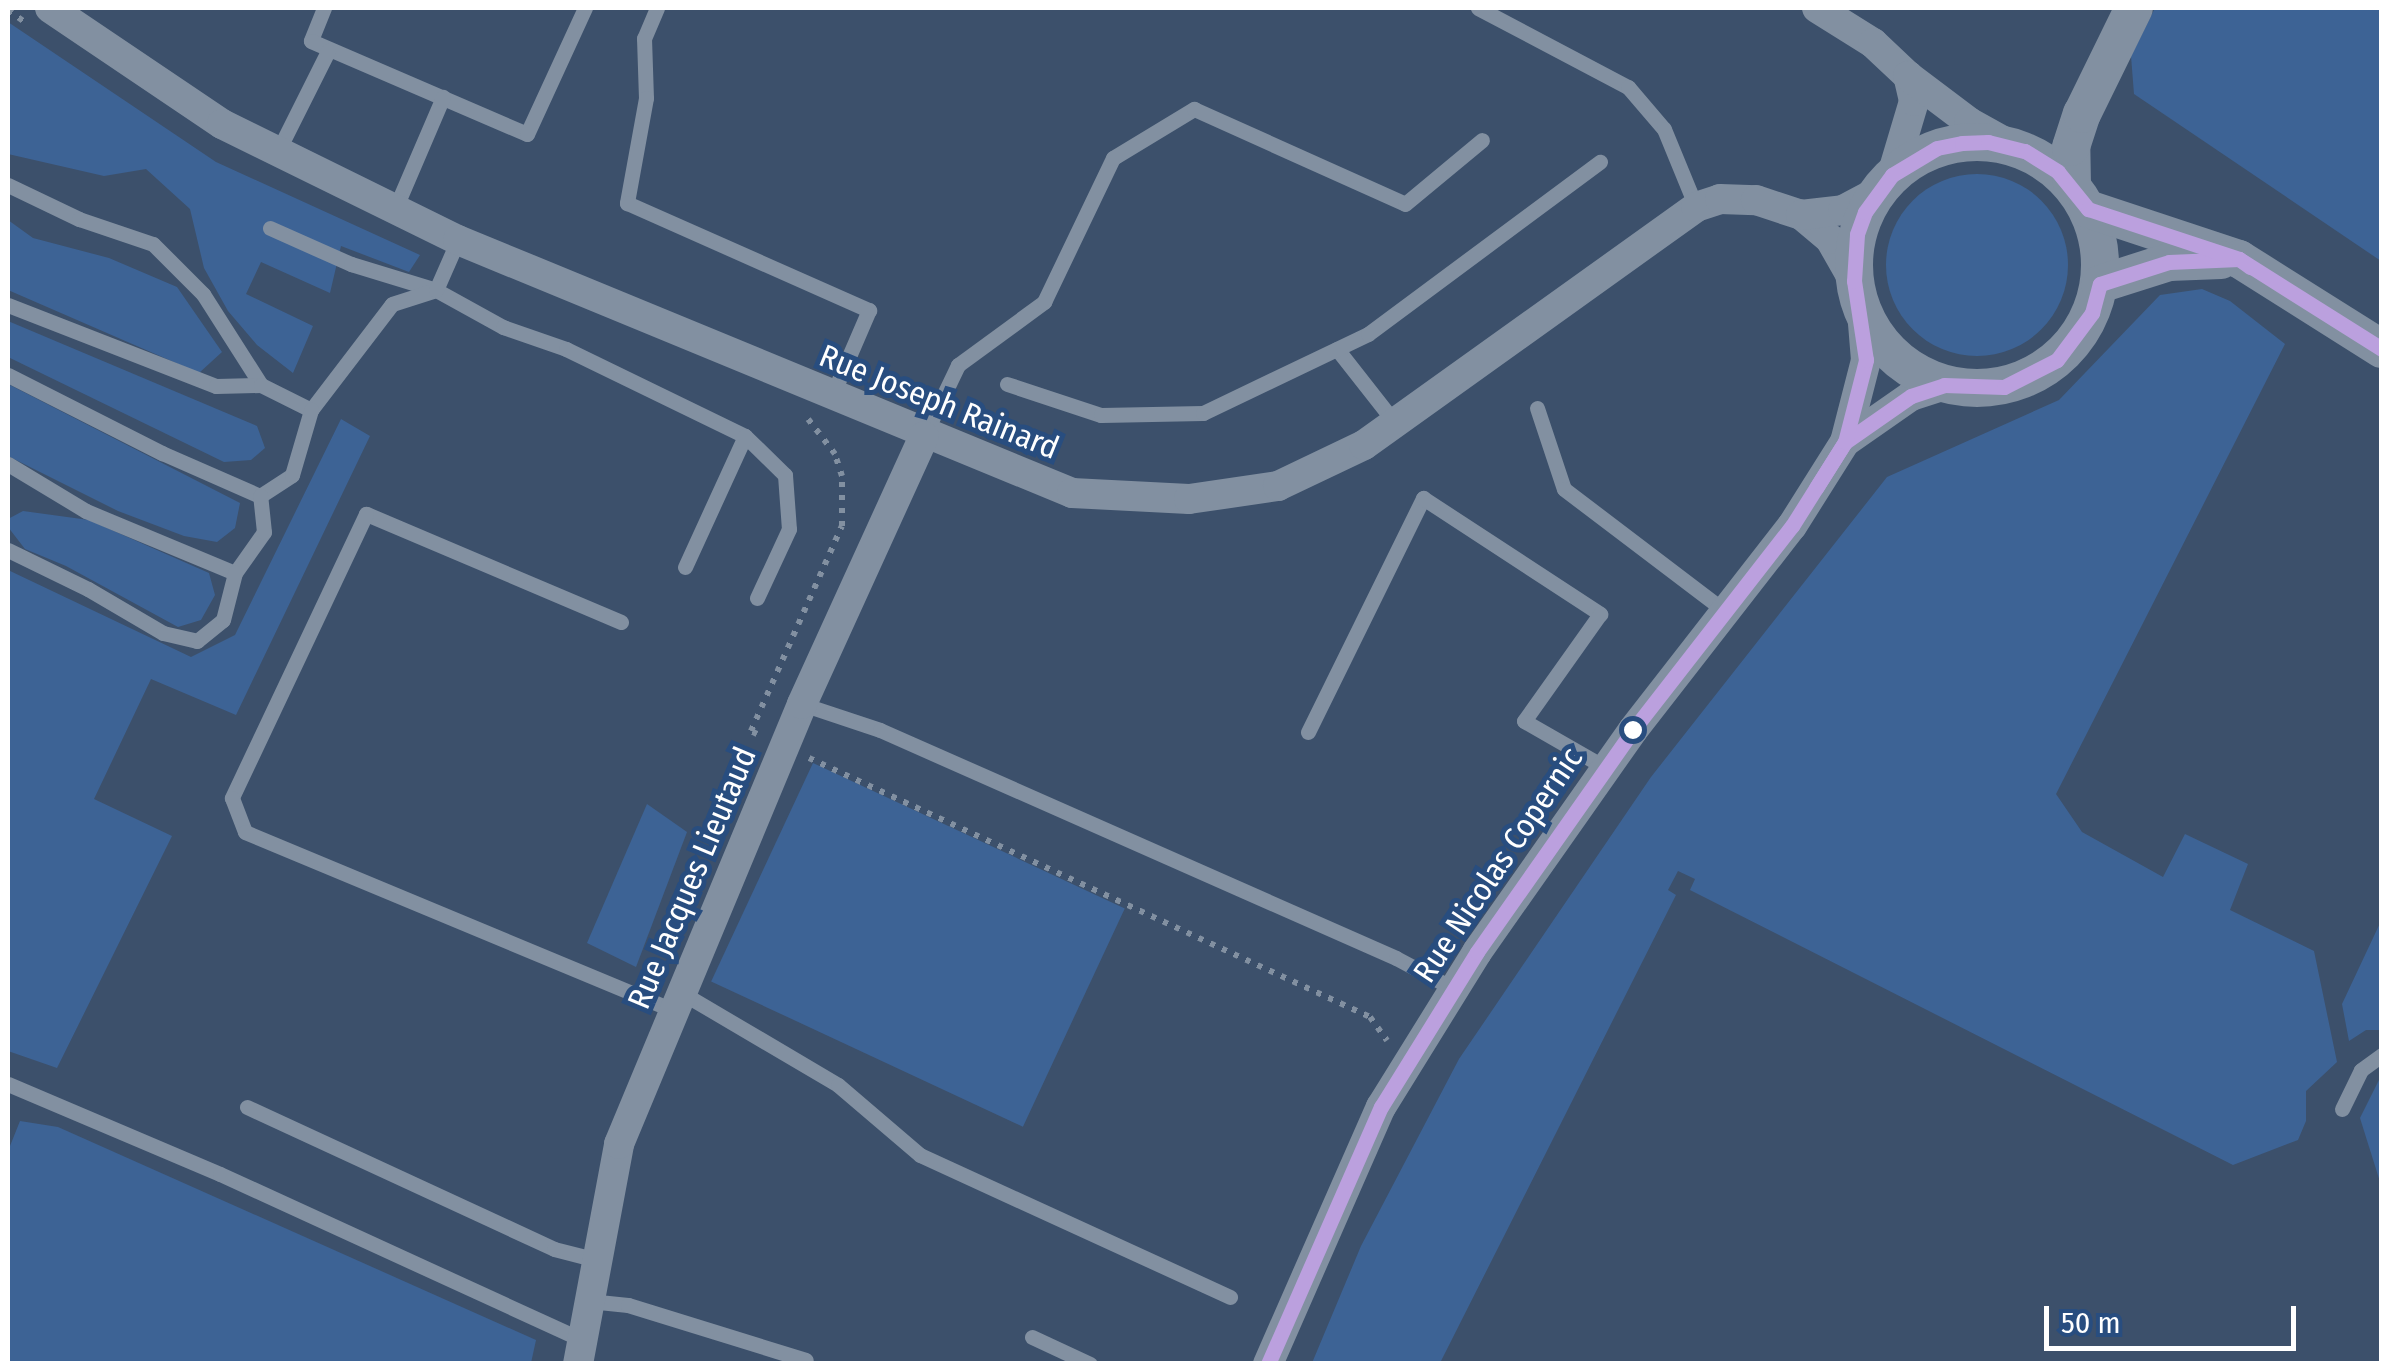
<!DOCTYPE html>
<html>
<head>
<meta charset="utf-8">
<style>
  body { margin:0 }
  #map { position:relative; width:2389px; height:1371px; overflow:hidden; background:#3c506b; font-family:"Fira Sans Condensed",sans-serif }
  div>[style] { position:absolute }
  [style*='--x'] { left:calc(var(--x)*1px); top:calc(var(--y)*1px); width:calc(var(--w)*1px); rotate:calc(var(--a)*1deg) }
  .green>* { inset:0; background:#3d6395; transform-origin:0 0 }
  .round { border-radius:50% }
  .path>* { height:6px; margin-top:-3px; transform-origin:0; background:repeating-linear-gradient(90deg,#8290a1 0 5px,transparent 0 13px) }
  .service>* { height:15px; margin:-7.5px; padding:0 7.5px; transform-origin:7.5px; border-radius:7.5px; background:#8290a1 }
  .minor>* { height:30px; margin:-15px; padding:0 15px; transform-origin:15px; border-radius:15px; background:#8290a1 }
  .tertiary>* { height:38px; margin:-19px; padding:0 19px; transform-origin:19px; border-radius:19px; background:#8290a1 }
  .tertiary>.ring { margin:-19px; padding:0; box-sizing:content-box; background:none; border:38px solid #8290a1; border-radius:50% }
  .bus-1>* { height:15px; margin:-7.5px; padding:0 7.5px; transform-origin:7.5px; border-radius:7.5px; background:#bba0de }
  .dots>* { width:28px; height:28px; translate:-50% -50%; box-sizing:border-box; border:5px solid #284d7f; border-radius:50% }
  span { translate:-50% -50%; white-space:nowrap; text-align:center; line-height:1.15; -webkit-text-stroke:10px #284d7f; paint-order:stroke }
  .street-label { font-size:32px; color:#fff }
  .frame { position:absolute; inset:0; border:10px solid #fff; pointer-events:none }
  .scale { position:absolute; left:2044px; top:1306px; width:252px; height:45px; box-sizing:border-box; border:5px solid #fff; border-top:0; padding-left:12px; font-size:30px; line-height:35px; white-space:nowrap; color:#fff; -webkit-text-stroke:8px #284d7f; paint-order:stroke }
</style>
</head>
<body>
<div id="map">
  <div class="green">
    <i style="clip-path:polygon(2155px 8px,2381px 8px,2381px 261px,2134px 94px,2131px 56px)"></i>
    <i style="clip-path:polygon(8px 22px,216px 162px,420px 255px,409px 272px,341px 246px,330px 293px,261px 262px,246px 294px,313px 326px,293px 373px,257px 345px,228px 311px,204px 268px,190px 209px,146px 169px,104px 176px,8px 154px)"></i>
    <i class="round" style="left:1886px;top:174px;width:182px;height:182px"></i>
    <i style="clip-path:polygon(8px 220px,33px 238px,109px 258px,177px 287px,222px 352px,199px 373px,8px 290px)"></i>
    <i style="clip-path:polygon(2202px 289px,2230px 301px,2285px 344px,2056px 794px,2082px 832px,2163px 877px,2185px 834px,2248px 864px,2230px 910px,2314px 951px,2337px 1062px,2306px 1091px,2306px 1121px,2298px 1140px,2233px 1165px,1690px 890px,1695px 879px,1678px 871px,1668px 890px,1676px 895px,1440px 1363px,1312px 1363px,1361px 1246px,1459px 1059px,1651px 777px,1887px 477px,2059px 400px,2160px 295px)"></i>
    <i style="clip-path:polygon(8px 321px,257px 426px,265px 448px,251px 460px,224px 462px,8px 357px)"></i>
    <i style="clip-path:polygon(8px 384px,240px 503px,235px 528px,217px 542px,184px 536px,118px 511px,8px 456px)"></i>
    <i style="clip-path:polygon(341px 419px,370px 436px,236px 715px,151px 679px,94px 799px,172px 836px,57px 1068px,8px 1051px,8px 570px,191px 657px,235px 635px)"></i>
    <i style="clip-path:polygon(23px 511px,89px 520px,209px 573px,215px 595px,201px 620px,178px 627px,66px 566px,25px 549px,8px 527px,8px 519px)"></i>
    <i style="left:813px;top:763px;width:344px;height:241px;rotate:25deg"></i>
    <i style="clip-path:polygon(647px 804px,687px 832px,636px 967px,587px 943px)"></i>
    <i style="clip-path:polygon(2381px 921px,2381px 1030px,2366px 1030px,2349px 1041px,2342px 1004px)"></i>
    <i style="clip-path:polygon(2381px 1076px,2382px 1076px,2381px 1185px,2360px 1118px)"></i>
    <i style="clip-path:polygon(20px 1121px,58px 1127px,536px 1340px,531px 1363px,8px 1363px,8px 1151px)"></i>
  </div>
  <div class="path">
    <i style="--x:8;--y:10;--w:19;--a:36"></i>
    <i style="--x:757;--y:734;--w:7;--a:-153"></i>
    <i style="--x:751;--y:731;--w:224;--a:-66.1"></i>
    <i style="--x:842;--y:526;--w:50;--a:-90"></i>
    <i style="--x:842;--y:476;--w:23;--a:-108"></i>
    <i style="--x:835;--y:454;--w:44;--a:-127.6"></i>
    <i style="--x:809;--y:758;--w:618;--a:24.78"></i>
    <i style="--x:1370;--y:1017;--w:29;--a:54"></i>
  </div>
  <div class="service">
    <i style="--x:324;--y:8;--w:35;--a:112"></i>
    <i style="--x:311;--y:41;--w:235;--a:23.3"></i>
    <i style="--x:527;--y:134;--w:139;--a:-65.3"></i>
    <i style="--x:657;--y:8;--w:33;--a:113"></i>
    <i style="--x:644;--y:38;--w:60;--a:88.1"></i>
    <i style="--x:646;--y:98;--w:107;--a:100.3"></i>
    <i style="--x:627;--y:203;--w:265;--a:23.9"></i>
    <i style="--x:869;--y:310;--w:94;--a:113.3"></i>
    <i style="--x:1478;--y:8;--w:170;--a:27.8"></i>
    <i style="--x:1628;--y:87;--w:55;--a:49.4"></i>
    <i style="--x:1664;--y:129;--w:84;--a:67.7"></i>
    <i style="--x:278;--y:151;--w:112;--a:-63.4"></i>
    <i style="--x:8;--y:185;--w:79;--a:25.6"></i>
    <i style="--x:79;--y:219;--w:78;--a:18.7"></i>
    <i style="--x:153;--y:244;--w:71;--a:45"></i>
    <i style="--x:203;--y:294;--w:108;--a:57.5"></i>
    <i style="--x:395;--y:209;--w:122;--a:-66.8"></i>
    <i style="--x:270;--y:228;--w:89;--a:24"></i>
    <i style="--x:351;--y:264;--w:89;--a:17"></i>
    <i style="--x:436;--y:290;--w:77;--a:28.9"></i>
    <i style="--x:503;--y:327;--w:67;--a:19.2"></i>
    <i style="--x:566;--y:349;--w:199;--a:25.9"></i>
    <i style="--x:745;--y:436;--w:56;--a:44.3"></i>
    <i style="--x:785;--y:475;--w:54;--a:85.8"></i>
    <i style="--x:789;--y:529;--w:76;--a:114.9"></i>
    <i style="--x:8;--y:305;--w:223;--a:21.3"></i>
    <i style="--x:216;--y:386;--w:45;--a:-1.3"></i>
    <i style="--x:261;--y:385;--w:56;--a:26.6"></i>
    <i style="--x:311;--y:410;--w:133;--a:-52.6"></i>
    <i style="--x:392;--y:304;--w:46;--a:-17.7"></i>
    <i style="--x:436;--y:290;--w:55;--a:-66.3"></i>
    <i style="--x:1337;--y:349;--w:94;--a:51.9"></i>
    <i style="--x:8;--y:375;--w:173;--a:26.9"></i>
    <i style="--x:162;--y:453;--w:107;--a:23.7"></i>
    <i style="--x:260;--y:496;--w:38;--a:-33"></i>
    <i style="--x:292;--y:475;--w:68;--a:-73.7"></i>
    <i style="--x:1007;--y:384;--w:99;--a:18.3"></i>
    <i style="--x:1101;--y:415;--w:102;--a:-1.1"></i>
    <i style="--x:1203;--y:413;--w:183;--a:-25.6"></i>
    <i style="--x:1368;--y:334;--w:289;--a:-36.6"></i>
    <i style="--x:1537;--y:408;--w:85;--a:71.6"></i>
    <i style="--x:1564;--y:489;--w:202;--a:37.2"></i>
    <i style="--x:924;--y:436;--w:79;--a:-64.4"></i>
    <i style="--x:958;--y:365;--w:107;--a:-36.2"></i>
    <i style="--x:1044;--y:302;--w:160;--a:-64.4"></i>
    <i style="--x:1113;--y:158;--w:95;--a:-31.2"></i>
    <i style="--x:1194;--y:109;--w:231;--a:24.2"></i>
    <i style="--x:1405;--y:204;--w:100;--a:-39.7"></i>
    <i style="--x:8;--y:464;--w:91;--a:31.1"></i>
    <i style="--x:86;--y:511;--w:161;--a:22.6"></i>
    <i style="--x:235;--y:573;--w:50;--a:-54.7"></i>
    <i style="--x:264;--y:532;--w:36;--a:-96"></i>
    <i style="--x:8;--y:550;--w:89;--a:26"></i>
    <i style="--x:88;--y:589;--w:87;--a:30.4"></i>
    <i style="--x:163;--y:633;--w:35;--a:13"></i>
    <i style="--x:197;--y:641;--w:33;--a:-39"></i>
    <i style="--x:223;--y:620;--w:49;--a:-75.7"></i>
    <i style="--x:685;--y:567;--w:144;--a:-65.4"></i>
    <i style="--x:621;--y:622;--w:277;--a:-157"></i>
    <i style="--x:366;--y:514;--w:314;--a:115.3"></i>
    <i style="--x:232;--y:798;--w:36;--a:69"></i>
    <i style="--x:245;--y:832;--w:465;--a:22.6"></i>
    <i style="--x:802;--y:704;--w:82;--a:18.4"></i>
    <i style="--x:880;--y:730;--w:564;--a:23.84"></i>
    <i style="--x:1396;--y:958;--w:66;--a:28.1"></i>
    <i style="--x:1308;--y:732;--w:261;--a:-63.8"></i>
    <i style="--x:1423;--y:498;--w:212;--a:33.2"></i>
    <i style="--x:1600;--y:614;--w:131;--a:125.4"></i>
    <i style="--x:1524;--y:721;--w:95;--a:29.8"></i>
    <i style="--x:682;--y:993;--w:181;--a:30.5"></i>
    <i style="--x:838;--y:1085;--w:108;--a:40.5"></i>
    <i style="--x:920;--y:1155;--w:341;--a:24.6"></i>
    <i style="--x:8;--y:1084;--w:230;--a:23"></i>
    <i style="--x:220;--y:1174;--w:399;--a:24.6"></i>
    <i style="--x:247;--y:1107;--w:338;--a:24.8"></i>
    <i style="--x:554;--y:1249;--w:44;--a:14.3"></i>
    <i style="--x:2342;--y:1109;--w:43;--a:-64"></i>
    <i style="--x:2361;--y:1070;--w:26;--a:-36"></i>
    <i style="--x:589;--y:1301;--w:39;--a:6"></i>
    <i style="--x:628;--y:1305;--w:186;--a:17.2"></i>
    <i style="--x:1032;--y:1337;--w:64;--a:25"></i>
  </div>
  <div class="minor">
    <i style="--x:50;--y:8;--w:207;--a:34"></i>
    <i style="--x:222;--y:124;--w:263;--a:26.2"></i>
    <i style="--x:458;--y:240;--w:664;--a:22.39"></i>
    <i style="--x:1072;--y:493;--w:117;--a:2.9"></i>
    <i style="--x:1189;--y:499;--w:90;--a:-8.3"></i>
    <i style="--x:1278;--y:486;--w:95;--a:-25.5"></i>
    <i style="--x:1364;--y:445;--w:408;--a:-35.6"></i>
    <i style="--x:1696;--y:207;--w:25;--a:-18"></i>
    <i style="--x:1720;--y:199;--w:36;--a:2"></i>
    <i style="--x:1756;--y:200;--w:47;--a:18.4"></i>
    <i style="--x:1817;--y:8;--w:66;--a:32"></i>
    <i style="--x:1873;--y:43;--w:48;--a:43.3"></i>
    <i style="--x:1892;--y:175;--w:77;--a:-73.4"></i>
    <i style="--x:1914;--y:101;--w:26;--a:-103"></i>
    <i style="--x:1908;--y:76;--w:76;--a:37"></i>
    <i style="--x:1969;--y:122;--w:51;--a:29.1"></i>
    <i style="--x:1854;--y:281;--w:48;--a:-119.7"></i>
    <i style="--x:1830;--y:239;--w:38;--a:-140"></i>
    <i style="--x:1801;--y:215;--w:42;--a:-6.8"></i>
    <i style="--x:1843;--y:210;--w:40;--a:-28"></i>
    <i style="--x:1845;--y:442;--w:80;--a:-34.9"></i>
    <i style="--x:1911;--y:396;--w:35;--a:-18"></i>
    <i style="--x:578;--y:1364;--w:224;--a:-79.4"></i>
    <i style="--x:619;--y:1144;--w:477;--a:-67.4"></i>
    <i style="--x:802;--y:704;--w:294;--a:-65.5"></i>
    <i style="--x:1268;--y:1364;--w:281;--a:-66.3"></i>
    <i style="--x:1381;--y:1107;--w:182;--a:-58.2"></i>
    <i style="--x:1477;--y:952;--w:271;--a:-54.9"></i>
    <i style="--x:1633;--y:730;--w:259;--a:-52.1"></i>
    <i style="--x:1792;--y:526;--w:99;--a:-57.8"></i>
    <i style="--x:1845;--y:442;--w:85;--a:-75.6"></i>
    <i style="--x:1866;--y:360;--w:49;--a:-94.7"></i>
  </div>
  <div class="tertiary">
    <i class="ring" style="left:1854px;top:142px;width:208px;height:208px"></i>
    <i style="--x:2072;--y:186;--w:39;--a:-91"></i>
    <i style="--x:2071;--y:147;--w:35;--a:-72"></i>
    <i style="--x:2082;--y:114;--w:118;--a:-63.9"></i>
    <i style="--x:2088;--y:209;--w:159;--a:18.3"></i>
    <i style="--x:2239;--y:259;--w:169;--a:32.2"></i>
    <i style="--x:2100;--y:284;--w:72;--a:-17.7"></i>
    <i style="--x:2169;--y:262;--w:52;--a:-2.2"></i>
  </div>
  <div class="bus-1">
    <i style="--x:1816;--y:488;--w:54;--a:-57.8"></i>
    <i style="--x:1845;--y:442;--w:80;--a:-34.9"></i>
    <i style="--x:1911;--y:396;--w:35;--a:-18"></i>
    <i style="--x:1944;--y:385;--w:60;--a:1.9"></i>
    <i style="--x:2004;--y:387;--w:59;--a:-27"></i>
    <i style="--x:2057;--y:360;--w:59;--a:-53.3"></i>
    <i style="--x:2092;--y:313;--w:30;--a:-75"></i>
    <i style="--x:2100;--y:284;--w:72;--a:-17.7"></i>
    <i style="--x:2169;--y:262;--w:70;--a:-2.5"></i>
    <i style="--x:2239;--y:259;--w:14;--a:36"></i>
    <i style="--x:1268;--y:1364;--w:281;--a:-66.3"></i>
    <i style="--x:1381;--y:1107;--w:182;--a:-58.2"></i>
    <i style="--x:1477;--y:952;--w:271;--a:-54.9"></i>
    <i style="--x:1633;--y:730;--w:259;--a:-52.1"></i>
    <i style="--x:1792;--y:526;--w:99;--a:-57.8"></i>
    <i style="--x:1845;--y:442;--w:85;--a:-75.6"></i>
    <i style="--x:1866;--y:360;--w:80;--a:-98.6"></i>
    <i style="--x:1854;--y:281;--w:47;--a:-86.3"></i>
    <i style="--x:1857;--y:234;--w:23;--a:-70"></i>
    <i style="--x:1865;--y:212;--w:46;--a:-53.9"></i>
    <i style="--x:1892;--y:175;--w:52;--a:-31"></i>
    <i style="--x:1937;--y:148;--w:25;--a:-11"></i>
    <i style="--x:1962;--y:143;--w:26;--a:-2"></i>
    <i style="--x:1988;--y:142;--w:38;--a:14"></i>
    <i style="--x:2025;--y:151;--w:39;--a:32"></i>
    <i style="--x:2058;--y:172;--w:48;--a:51"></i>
    <i style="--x:2088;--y:209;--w:159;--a:18.3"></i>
    <i style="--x:2239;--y:259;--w:169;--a:32.2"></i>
  </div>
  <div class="dots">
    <i style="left:1633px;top:730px;background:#fff"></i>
  </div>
  <div class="street-label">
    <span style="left:939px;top:402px;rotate:22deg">Rue Joseph Rainard</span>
    <span style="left:1498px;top:865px;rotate:-56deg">Rue Nicolas Copernic</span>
    <span style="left:692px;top:878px;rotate:-67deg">Rue Jacques Lieutaud</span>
  </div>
  <div class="frame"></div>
  <div class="scale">50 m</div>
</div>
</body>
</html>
